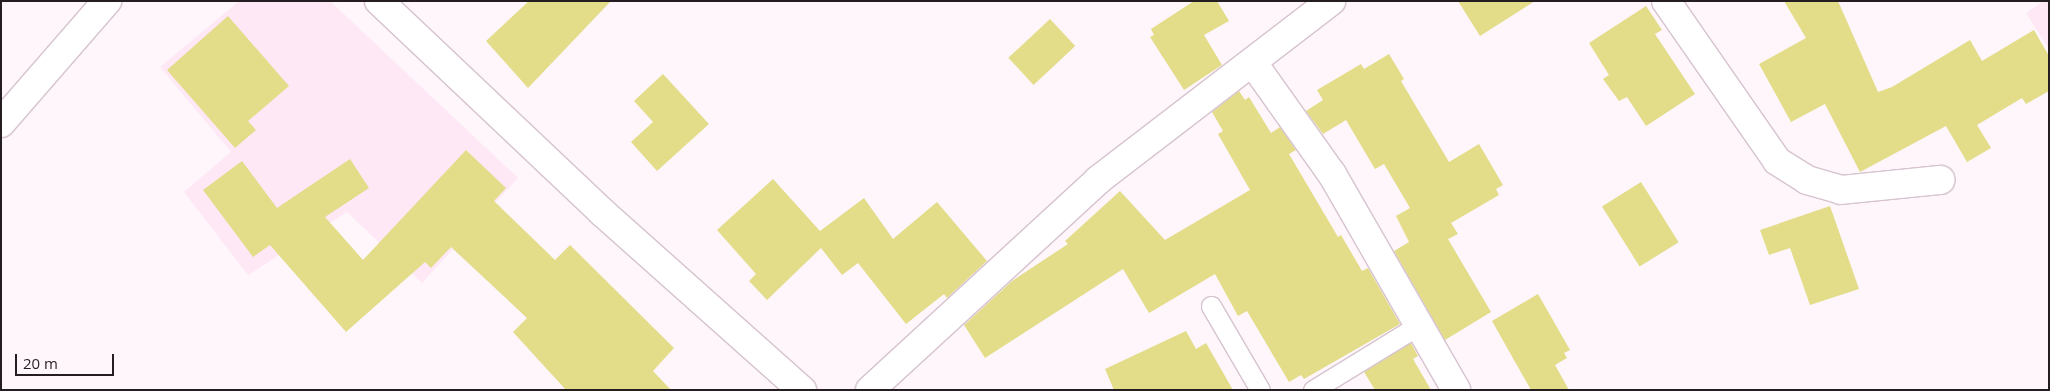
<!DOCTYPE html>
<html>
<head>
<meta charset="utf-8">
<style>
  body { margin:0 }
  #map { position:relative; width:2050px; height:391px; overflow:hidden; background:#fef6fb; font-family:"Open Sans",sans-serif }
  div>[style] { position:absolute }
  [style*='--x'] { left:calc(var(--x)*1px); top:calc(var(--y)*1px); width:calc(var(--w)*1px); rotate:calc(var(--a)*1deg) }
  .built>* { inset:0; background:#fee8f6 }
  .building>* { inset:0; background:#e3dc89; transform-origin:0 0 }
  .roads { filter:drop-shadow(1px 0 #d6c3cf) drop-shadow(-1px 0 #d6c3cf) drop-shadow(0 1px #d6c3cf) drop-shadow(0 -1px #d6c3cf) }
  .lane>* { height:19px; margin:-9.5px; padding:0 9.5px; transform-origin:9.5px; border-radius:9.5px; background:#fff }
  .street>* { height:28px; margin:-14px; padding:0 14px; transform-origin:14px; border-radius:14px; background:#fff }
  .secondary>* { height:28px; margin:-14px; padding:0 14px; transform-origin:14px; border-radius:14px; background:#fff }
  span { translate:-50% -50%; white-space:nowrap; text-align:center; line-height:1.15; -webkit-text-stroke:4.5px #fef6fb; paint-order:stroke }
  .frame { position:absolute; inset:0; border:2px solid #241d21; pointer-events:none }
  .scale { position:absolute; left:15px; top:354px; width:99px; height:22px; box-sizing:border-box; border:2px solid #241d21; border-top:0; padding-left:6px; font-size:15px; line-height:18px; white-space:nowrap; color:#241d21; -webkit-text-stroke:4px #fef6fb; paint-order:stroke }
</style>
</head>
<body>
<div id="map">
  <div class="built">
    <i style="clip-path:polygon(239px 1px,330px 1px,518px 178px,422px 283px,347px 212px,248px 275px,184px 192px,231px 152px,160px 67px)"></i>
    <i style="clip-path:polygon(2044px 1px,2049px 1px,2049px 49px,2026px 13px)"></i>
  </div>
  <div class="building">
    <i style="clip-path:polygon(529px 1px,611px 1px,528px 88px,486px 41px)"></i>
    <i style="clip-path:polygon(1194px 1px,1217px 1px,1229px 21px,1204px 35px,1222px 65px,1184px 90px,1150px 37px,1154px 35px,1151px 29px)"></i>
    <i style="clip-path:polygon(1458px 1px,1535px 1px,1480px 36px)"></i>
    <i style="clip-path:polygon(1784px 1px,1838px 1px,1878px 92px,1892px 87px,1970px 40px,1982px 61px,2034px 30px,2049px 56px,2049px 91px,2026px 104px,2022px 98px,1977px 125px,1991px 148px,1967px 162px,1946px 126px,1860px 172px,1825px 104px,1791px 122px,1759px 64px,1806px 38px)"></i>
    <i style="clip-path:polygon(1646px 6px,1662px 30px,1655px 34px,1695px 94px,1646px 126px,1627px 97px,1619px 101px,1603px 79px,1609px 75px,1589px 43px)"></i>
    <i style="clip-path:polygon(228px 16px,289px 86px,248px 121px,256px 130px,235px 148px,167px 70px)"></i>
    <i style="left:1050px;top:19px;width:37px;height:57px;rotate:47deg"></i>
    <i style="clip-path:polygon(1389px 54px,1404px 79px,1401px 81px,1449px 162px,1479px 144px,1503px 185px,1496px 189px,1499px 195px,1451px 223px,1458px 234px,1448px 239px,1491px 312px,1445px 340px,1394px 251px,1409px 242px,1396px 216px,1410px 208px,1384px 164px,1375px 169px,1346px 120px,1323px 134px,1306px 111px,1323px 100px,1317px 90px,1361px 64px,1364px 69px)"></i>
    <i style="clip-path:polygon(663px 74px,709px 124px,657px 171px,631px 142px,653px 122px,634px 101px)"></i>
    <i style="clip-path:polygon(1239px 91px,1245px 100px,1249px 97px,1271px 133px,1280px 127px,1296px 150px,1289px 154px,1338px 237px,1341px 235px,1362px 271px,1368px 268px,1400px 324px,1304px 379px,1301px 375px,1289px 382px,1247px 311px,1238px 316px,1215px 274px,1149px 313px,1123px 269px,985px 358px,964px 325px,1012px 281px,1068px 244px,1065px 241px,1120px 191px,1165px 240px,1250px 190px,1218px 134px,1223px 131px,1212px 112px)"></i>
    <i style="clip-path:polygon(466px 150px,506px 188px,494px 201px,555px 260px,570px 245px,674px 348px,653px 371px,671px 390px,566px 390px,513px 332px,527px 318px,451px 247px,431px 268px,425px 262px,346px 332px,270px 245px,253px 257px,203px 190px,242px 161px,277px 208px,350px 159px,369px 188px,325px 217px,363px 260px)"></i>
    <i style="clip-path:polygon(773px 179px,820px 231px,864px 198px,893px 239px,937px 202px,987px 261px,947px 298px,944px 294px,906px 324px,858px 263px,842px 275px,821px 248px,767px 300px,749px 281px,756px 274px,717px 230px)"></i>
    <i style="left:1641px;top:182px;width:71px;height:46px;rotate:58deg"></i>
    <i style="clip-path:polygon(1830px 206px,1859px 289px,1810px 305px,1790px 248px,1769px 255px,1760px 230px)"></i>
    <i style="clip-path:polygon(1538px 294px,1570px 350px,1564px 353px,1567px 358px,1555px 365px,1569px 390px,1531px 390px,1492px 321px)"></i>
    <i style="clip-path:polygon(1186px 331px,1196px 349px,1206px 343px,1233px 390px,1114px 390px,1105px 369px)"></i>
    <i style="clip-path:polygon(1411px 343px,1418px 356px,1413px 359px,1431px 390px,1375px 390px,1364px 372px)"></i>
  </div>
  <div class="roads">
    <div class="lane">
      <i style="--x:1211;--y:306;--w:97;--a:59.7"></i>
      <i style="--x:1313;--y:390;--w:124;--a:-31.5"></i>
    </div>
    <div class="street">
      <i style="--x:1666;--y:1;--w:195;--a:55.2"></i>
      <i style="--x:1777;--y:161;--w:36;--a:32"></i>
      <i style="--x:1807;--y:180;--w:35;--a:16"></i>
      <i style="--x:1841;--y:190;--w:100;--a:-5.8"></i>
      <i style="--x:1253;--y:63;--w:136;--a:54.6"></i>
      <i style="--x:1332;--y:174;--w:249;--a:60.1"></i>
      <i style="--x:870;--y:390;--w:310;--a:-42.6"></i>
      <i style="--x:1098;--y:180;--w:294;--a:-37.5"></i>
    </div>
    <div class="secondary">
      <i style="--x:379;--y:1;--w:307;--a:43.4"></i>
      <i style="--x:602;--y:212;--w:268;--a:41.7"></i>
      <i style="--x:1;--y:123;--w:162;--a:-49"></i>
    </div>
  </div>
  <div class="frame"></div>
  <div class="scale">20 m</div>
</div>
</body>
</html>
